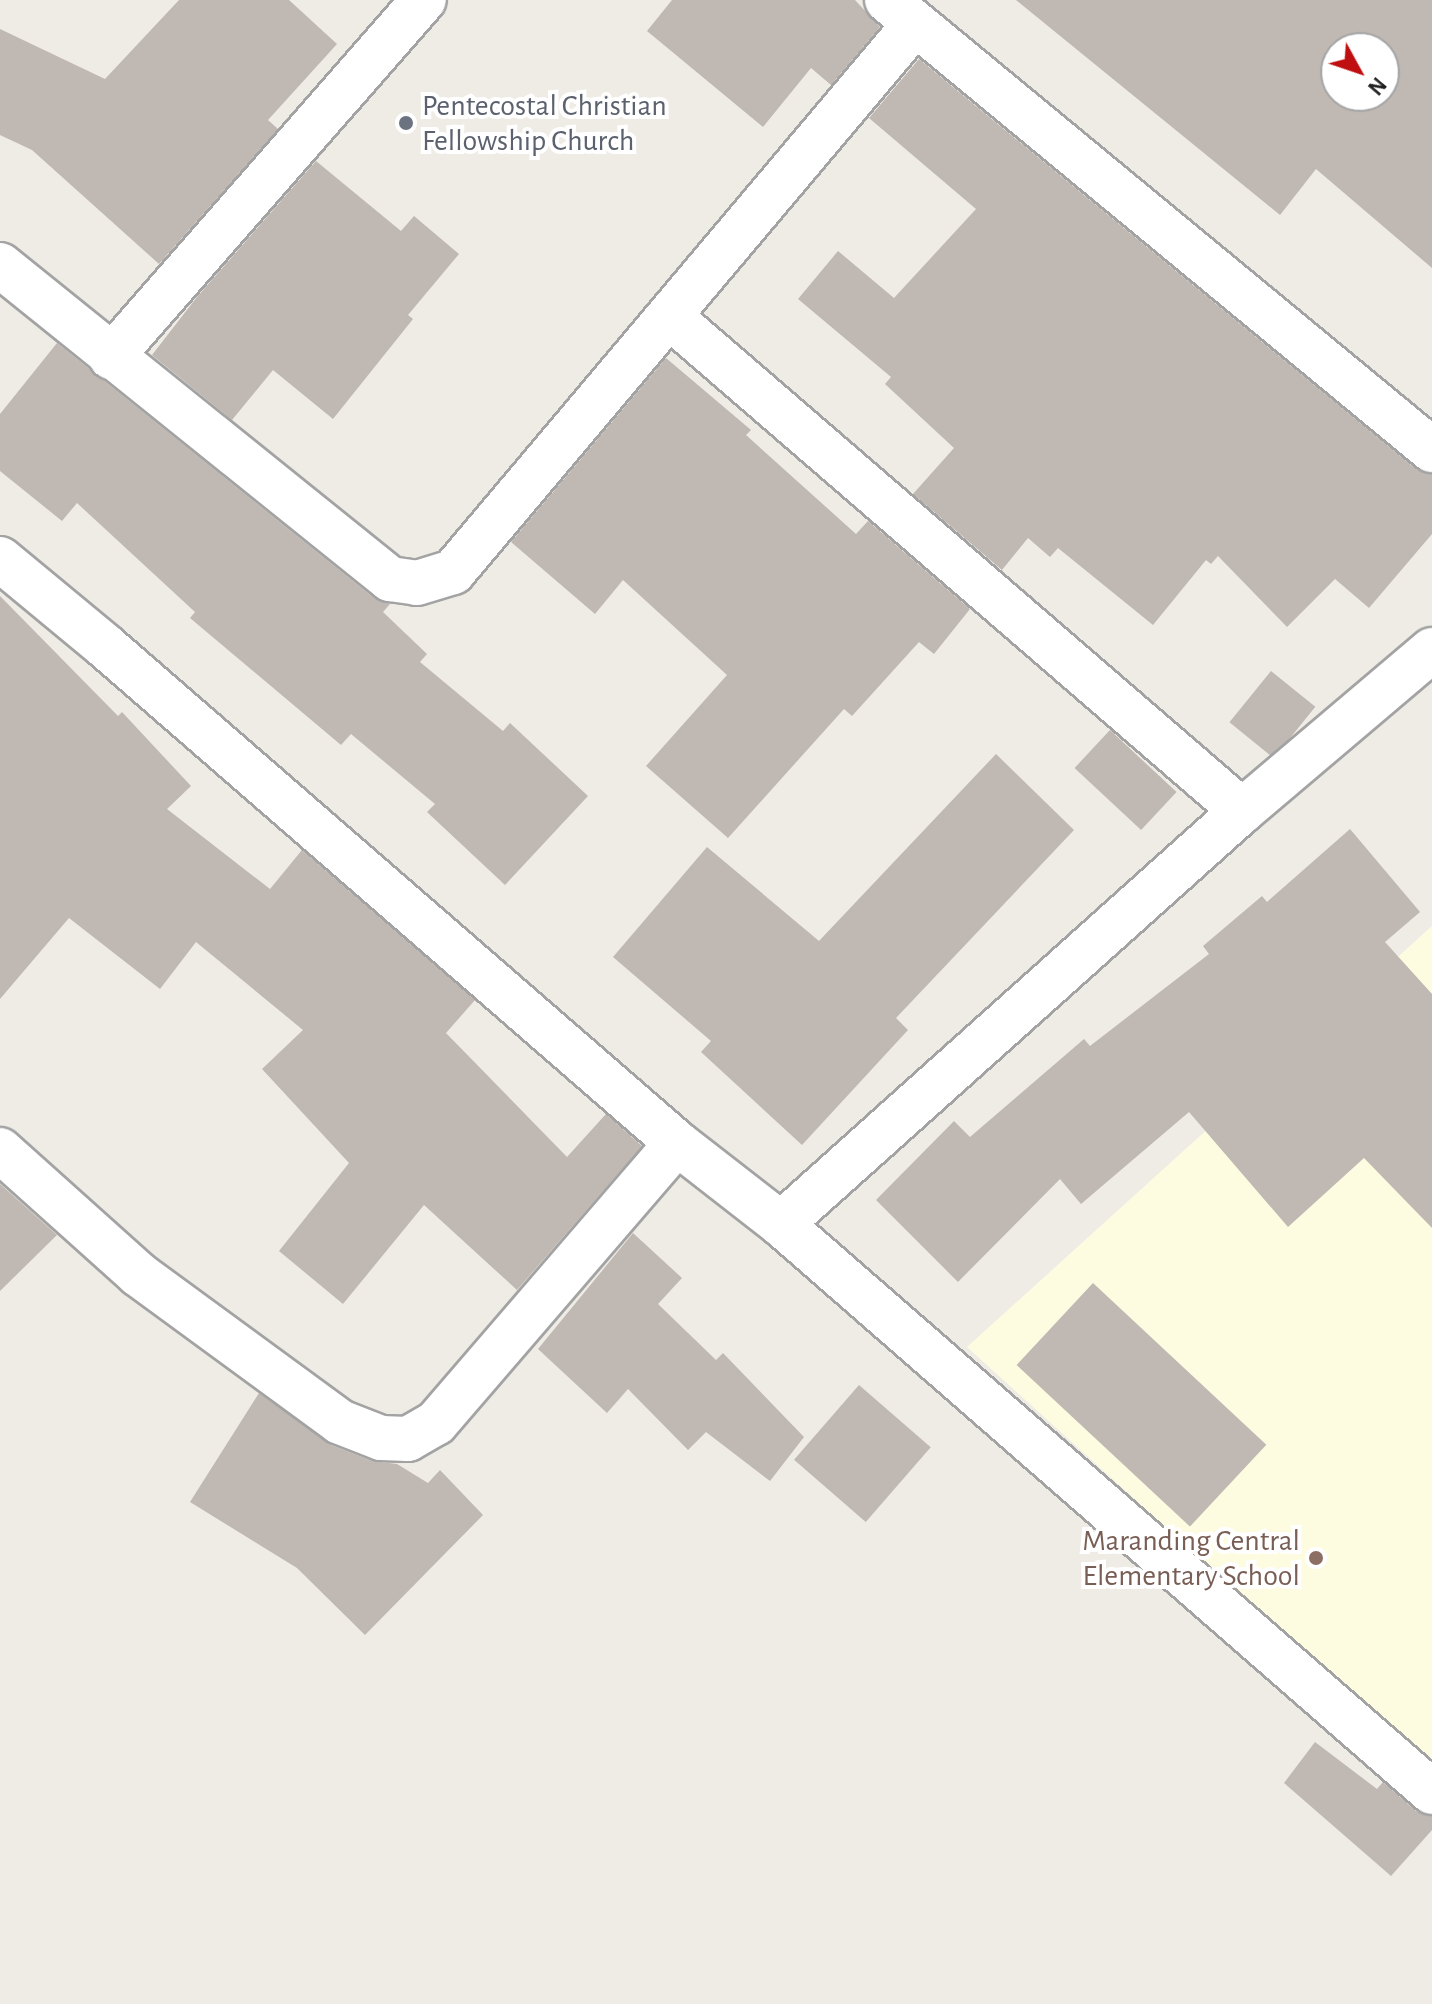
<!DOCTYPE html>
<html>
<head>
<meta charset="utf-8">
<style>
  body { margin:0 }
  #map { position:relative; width:1432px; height:2004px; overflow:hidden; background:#efece6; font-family:"Alegreya Sans",sans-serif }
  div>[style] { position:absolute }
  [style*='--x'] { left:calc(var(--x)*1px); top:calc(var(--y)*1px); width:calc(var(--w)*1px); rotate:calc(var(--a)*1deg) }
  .education>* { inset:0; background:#fdfce1 }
  .building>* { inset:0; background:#bfb8b3; transform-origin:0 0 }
  .roads { filter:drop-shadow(2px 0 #a3a3a3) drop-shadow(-2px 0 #a3a3a3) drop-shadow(0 2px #a3a3a3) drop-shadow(0 -2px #a3a3a3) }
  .minor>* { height:44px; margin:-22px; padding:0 22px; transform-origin:22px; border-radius:22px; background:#fff }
  .dots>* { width:22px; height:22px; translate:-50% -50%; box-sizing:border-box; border:4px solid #fff; border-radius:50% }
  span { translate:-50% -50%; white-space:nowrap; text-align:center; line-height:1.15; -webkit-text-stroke:8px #fff; paint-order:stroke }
  .worship-label { font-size:30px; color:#5b616d }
  .left { translate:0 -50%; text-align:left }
  .education-label { font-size:30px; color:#785e54 }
  .right { translate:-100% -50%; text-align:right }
  .north { position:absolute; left:1320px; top:32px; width:80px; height:80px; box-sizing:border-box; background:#fff; border:2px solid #a5a5a5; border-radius:50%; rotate:130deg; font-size:22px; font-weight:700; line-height:32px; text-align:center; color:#1f1f1f }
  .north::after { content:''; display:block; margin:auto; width:28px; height:36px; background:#bf0f10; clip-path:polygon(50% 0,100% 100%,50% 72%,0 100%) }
</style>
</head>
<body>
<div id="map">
  <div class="education">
    <i style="clip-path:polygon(1432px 926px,1432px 1769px,967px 1347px)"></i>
  </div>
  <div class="building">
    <i style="clip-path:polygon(179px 0,289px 0,337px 44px,268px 120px,278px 129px,159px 264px,32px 150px,0 135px,0 29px,105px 79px)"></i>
    <i style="clip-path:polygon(672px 0,855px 0,880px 27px,831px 85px,811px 68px,763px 127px,647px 31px)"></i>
    <i style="clip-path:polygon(evenodd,1016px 0,1432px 0,1432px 268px,1316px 169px,1280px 215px,1016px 0,1336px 48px,1384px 48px,1384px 96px,1336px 96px,1336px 48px)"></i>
    <i style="clip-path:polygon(919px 59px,1416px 469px,1432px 474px,1432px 534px,1369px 608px,1335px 579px,1287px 627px,1218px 556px,1211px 564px,1206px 560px,1153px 625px,1058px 548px,1050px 557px,1028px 538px,1002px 570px,913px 494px,954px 448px,885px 384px,891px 377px,798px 299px,838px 251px,894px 298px,976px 209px,869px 118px)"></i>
    <i style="clip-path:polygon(316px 161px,401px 231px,414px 216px,459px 254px,408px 315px,413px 319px,333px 419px,273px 370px,232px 420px,152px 355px,197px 297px)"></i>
    <i style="clip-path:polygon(57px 343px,374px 598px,390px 604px,383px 612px,427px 654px,420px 662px,503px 731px,510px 723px,588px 796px,505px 885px,427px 812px,435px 804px,351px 734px,341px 745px,190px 618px,195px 612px,77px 503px,62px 521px,0 471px,0 414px)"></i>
    <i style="clip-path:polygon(666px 358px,751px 430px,746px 435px,856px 534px,868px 521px,970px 609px,934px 654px,919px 642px,852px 716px,844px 709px,728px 838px,646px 766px,727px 675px,623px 580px,595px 614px,511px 542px)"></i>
    <i style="clip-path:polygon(0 596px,118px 716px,122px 712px,191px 786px,167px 809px,270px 889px,302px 850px,475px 1000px,446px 1033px,567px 1157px,606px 1114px,642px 1146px,517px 1290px,424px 1205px,343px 1304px,279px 1251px,349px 1163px,262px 1069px,303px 1030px,196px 942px,160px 989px,69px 918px,0 999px)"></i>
    <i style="left:1271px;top:671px;width:57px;height:66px;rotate:39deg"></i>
    <i style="left:1110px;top:730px;width:91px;height:52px;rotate:43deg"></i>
    <i style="clip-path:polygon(996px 754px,1074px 830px,896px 1018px,908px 1030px,802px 1145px,701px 1052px,711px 1041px,613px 957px,707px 847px,819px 941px)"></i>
    <i style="clip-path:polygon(1350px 829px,1420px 912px,1385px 942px,1432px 994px,1432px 1228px,1364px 1158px,1288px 1227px,1189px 1112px,1081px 1204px,1060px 1179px,958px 1282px,876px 1200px,954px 1121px,970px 1137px,1084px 1039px,1090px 1046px,1209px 954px,1203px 946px,1262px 896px,1267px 902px)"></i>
    <i style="clip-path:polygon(0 1184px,57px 1235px,0 1291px)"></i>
    <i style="clip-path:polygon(633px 1233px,682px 1278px,658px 1304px,716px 1360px,723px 1353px,804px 1437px,770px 1481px,706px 1432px,688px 1450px,628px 1389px,607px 1413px,538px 1349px)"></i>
    <i style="left:1093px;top:1283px;width:237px;height:112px;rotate:43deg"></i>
    <i style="left:859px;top:1385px;width:95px;height:99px;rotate:41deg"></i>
    <i style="clip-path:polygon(259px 1393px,331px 1445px,372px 1461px,397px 1464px,428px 1483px,440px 1470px,483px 1515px,365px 1635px,297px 1568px,190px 1502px)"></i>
    <i style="clip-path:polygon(1315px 1742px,1377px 1789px,1383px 1782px,1416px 1811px,1432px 1816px,1432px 1830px,1391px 1876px,1284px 1783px)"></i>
  </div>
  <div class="roads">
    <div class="minor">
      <i style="--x:887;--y:0;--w:707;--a:39.55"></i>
      <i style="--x:0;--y:265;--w:501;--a:38.84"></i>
      <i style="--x:390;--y:579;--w:27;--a:8"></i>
      <i style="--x:417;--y:583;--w:38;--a:-17"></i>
      <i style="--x:453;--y:572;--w:717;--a:-49.87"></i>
      <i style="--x:669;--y:316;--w:757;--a:40.82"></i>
      <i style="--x:111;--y:357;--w:475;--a:-48.8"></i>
      <i style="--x:0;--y:559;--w:136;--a:39.6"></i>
      <i style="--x:105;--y:646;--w:758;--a:40.99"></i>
      <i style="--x:677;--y:1143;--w:132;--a:37.9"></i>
      <i style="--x:781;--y:1224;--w:864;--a:41.1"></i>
      <i style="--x:0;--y:1150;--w:186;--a:41.9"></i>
      <i style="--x:138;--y:1274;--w:250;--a:36.2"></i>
      <i style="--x:340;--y:1422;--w:44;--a:21.3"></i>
      <i style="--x:381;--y:1438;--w:27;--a:2"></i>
      <i style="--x:408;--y:1439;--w:32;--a:-30"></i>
      <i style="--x:436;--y:1423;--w:369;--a:-49.3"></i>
      <i style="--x:781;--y:1224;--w:619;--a:-41.86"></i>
      <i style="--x:1242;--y:811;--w:249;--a:-40.3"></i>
    </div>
  </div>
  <div class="dots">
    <i style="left:406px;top:123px;background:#6b7280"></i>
    <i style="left:1316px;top:1558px;background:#8d6e63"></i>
  </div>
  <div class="worship-label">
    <span class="left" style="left:422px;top:123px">Pentecostal Christian<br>Fellowship Church</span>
  </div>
  <div class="education-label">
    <span class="right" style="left:1300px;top:1558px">Maranding Central<br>Elementary School</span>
  </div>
  <div class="north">N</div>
</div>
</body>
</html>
